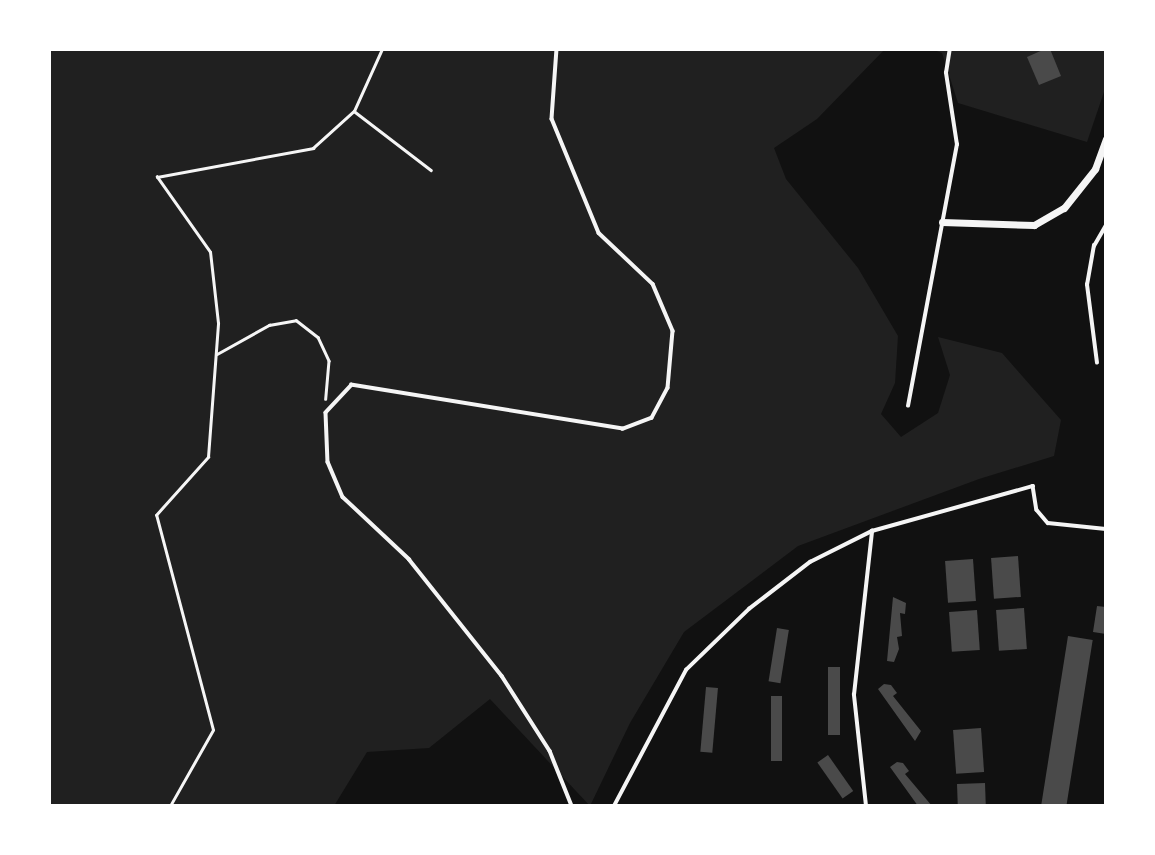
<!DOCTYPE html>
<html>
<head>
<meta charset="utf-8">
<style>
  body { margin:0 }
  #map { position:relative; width:1155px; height:855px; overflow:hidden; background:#111; font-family:Montserrat,sans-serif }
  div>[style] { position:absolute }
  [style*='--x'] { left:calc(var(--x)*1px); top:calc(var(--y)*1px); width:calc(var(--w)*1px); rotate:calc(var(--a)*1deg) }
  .green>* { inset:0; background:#202020 }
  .building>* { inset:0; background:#4a4a4a; transform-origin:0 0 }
  .path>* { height:2.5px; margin:-1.25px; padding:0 1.25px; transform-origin:1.25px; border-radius:1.25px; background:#f5f5f5 }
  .service>* { height:3.5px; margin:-1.75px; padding:0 1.75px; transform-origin:1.75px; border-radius:1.75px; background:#f5f5f5 }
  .minor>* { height:7px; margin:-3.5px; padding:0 3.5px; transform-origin:3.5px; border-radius:3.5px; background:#f5f5f5 }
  span { translate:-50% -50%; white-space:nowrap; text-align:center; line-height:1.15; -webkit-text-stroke:5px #fff; paint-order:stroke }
  .frame { position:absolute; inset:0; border:51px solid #fff; pointer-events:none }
</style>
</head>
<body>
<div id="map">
  <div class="green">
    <i style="clip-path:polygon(49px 49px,885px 49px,817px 119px,774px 148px,786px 179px,858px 268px,898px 336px,895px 383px,881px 414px,901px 437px,938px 413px,950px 375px,938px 337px,1002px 353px,1061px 420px,1054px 456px,979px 479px,798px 546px,684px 632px,630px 723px,590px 806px,490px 699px,429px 748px,367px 752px,334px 806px,49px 806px)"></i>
    <i style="clip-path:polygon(931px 49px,1106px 49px,1106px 86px,1087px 142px,958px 103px,942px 53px)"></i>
  </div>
  <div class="building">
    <i style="clip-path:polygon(1045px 49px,1050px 49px,1061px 76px,1039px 85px,1027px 57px)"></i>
    <i style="left:1018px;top:556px;width:41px;height:27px;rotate:86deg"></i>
    <i style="left:973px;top:559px;width:42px;height:28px;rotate:86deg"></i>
    <i style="clip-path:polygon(893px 597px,906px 603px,905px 614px,900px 613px,902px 636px,897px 637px,899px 649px,894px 662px,887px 661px)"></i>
    <i style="clip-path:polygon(1097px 606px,1106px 607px,1106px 634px,1093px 632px)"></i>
    <i style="left:1024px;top:608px;width:41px;height:28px;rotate:86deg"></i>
    <i style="left:977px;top:610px;width:40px;height:28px;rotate:86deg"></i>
    <i style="left:777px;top:628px;width:12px;height:54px;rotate:9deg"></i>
    <i style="left:1068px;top:636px;width:25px;height:172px;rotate:9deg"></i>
    <i style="left:828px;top:667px;width:12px;height:68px"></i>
    <i style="clip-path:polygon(884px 684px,891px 685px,897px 693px,893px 696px,921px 731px,915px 741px,878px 689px)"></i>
    <i style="left:706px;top:687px;width:12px;height:65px;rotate:5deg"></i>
    <i style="left:771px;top:696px;width:11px;height:65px"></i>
    <i style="left:981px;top:728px;width:44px;height:28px;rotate:86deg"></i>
    <i style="left:828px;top:755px;width:44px;height:13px;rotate:55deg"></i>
    <i style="clip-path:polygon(897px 762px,903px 763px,909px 771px,905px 774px,932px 806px,918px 806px,890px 767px)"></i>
    <i style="left:985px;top:783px;width:23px;height:28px;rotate:88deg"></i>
  </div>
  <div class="path">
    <i style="--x:354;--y:111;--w:97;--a:37.5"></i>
    <i style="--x:217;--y:354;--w:60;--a:-29.1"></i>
    <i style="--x:269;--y:325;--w:27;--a:-10"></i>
    <i style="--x:296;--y:320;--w:28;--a:38"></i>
    <i style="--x:318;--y:337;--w:26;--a:65"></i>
    <i style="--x:329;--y:361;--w:38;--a:95"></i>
    <i style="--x:170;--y:806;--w:87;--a:-60.5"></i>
    <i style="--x:213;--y:730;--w:222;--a:-104.8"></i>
    <i style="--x:156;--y:515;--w:78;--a:-48.1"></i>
    <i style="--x:208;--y:457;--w:134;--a:-85.7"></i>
    <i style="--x:218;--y:323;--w:71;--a:-96.4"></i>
    <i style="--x:210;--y:252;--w:92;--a:-125.2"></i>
    <i style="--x:157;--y:177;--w:159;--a:-10.5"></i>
    <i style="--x:313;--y:148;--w:55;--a:-42.1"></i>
    <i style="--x:354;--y:111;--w:68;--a:-65.7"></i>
  </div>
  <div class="service">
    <i style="--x:557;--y:49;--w:70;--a:94.1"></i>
    <i style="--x:552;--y:119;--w:123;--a:67.6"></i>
    <i style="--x:599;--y:233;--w:74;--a:43.4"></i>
    <i style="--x:653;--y:284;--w:51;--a:66.9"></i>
    <i style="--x:673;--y:331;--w:57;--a:95"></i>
    <i style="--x:668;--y:388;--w:34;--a:118"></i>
    <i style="--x:652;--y:418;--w:31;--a:159"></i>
    <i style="--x:623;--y:429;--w:275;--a:-170.8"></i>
    <i style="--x:352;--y:385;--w:38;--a:133"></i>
    <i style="--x:326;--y:413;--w:49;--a:87.7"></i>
    <i style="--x:328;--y:462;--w:38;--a:67"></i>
    <i style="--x:343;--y:497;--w:91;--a:43.2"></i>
    <i style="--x:409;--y:559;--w:149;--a:51.5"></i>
    <i style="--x:502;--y:676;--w:89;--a:57.4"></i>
    <i style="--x:550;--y:751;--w:59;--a:68.2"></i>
    <i style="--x:1097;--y:363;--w:79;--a:-97.3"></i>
    <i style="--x:1087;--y:285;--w:40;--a:-80"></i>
    <i style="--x:1094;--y:246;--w:24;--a:-60"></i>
    <i style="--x:908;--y:406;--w:266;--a:-79.4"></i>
    <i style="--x:957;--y:145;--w:73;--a:-98.7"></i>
    <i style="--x:946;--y:73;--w:24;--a:-81"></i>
    <i style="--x:614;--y:806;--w:154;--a:-62.1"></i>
    <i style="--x:686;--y:670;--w:88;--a:-44.1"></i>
    <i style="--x:749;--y:609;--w:77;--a:-37.6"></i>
    <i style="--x:810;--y:562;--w:69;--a:-26.6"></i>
    <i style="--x:872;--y:531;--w:167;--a:-15.6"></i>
    <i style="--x:1033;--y:486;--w:24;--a:81"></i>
    <i style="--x:1037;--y:510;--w:17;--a:50"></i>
    <i style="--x:1048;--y:523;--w:58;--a:5.9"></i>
    <i style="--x:866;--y:806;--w:112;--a:-96.2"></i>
    <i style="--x:854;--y:695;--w:165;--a:-83.7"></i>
  </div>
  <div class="minor">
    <i style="--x:942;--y:222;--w:92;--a:1.9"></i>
    <i style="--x:1034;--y:225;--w:34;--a:-30"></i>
    <i style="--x:1064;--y:208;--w:50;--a:-51.5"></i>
    <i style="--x:1095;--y:169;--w:32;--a:-70"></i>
  </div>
  <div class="frame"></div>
</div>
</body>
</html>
